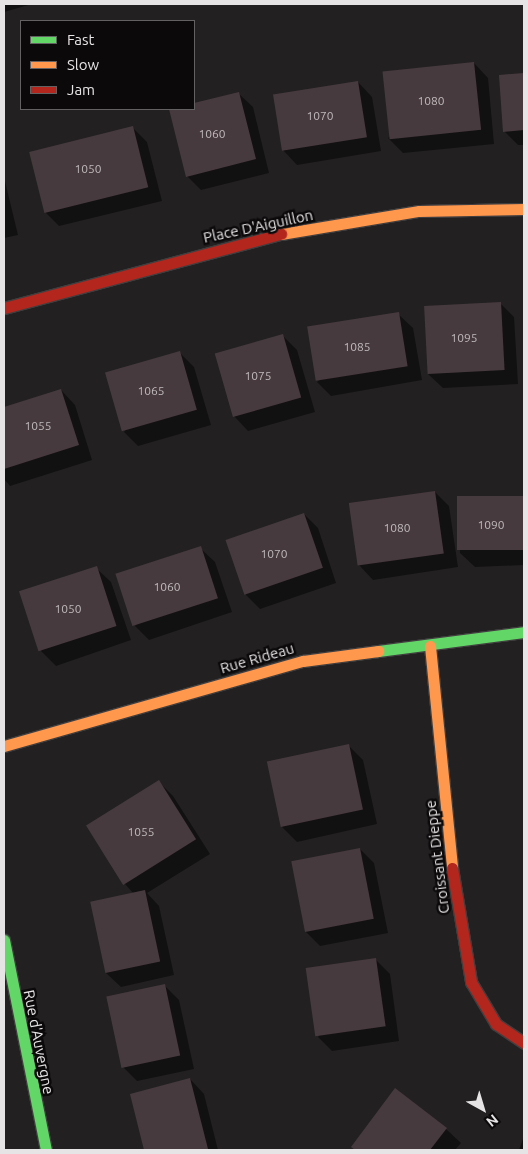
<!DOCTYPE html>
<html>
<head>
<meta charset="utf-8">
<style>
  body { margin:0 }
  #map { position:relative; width:528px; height:1154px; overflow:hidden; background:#222021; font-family:Ubuntu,sans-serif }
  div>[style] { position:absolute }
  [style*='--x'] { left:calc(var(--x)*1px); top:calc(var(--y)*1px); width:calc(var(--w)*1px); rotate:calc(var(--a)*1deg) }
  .shadow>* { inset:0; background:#0007 }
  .building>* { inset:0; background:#473a3e; transform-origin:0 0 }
  .roads { filter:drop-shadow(1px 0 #403e3f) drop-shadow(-1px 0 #403e3f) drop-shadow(0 1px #403e3f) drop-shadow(0 -1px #403e3f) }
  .fast>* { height:11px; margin:-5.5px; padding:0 5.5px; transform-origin:5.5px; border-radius:5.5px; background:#63d668 }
  .slow>* { height:11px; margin:-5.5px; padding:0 5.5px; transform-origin:5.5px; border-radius:5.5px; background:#ff974d }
  .jam>* { height:11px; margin:-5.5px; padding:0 5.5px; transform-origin:5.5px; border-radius:5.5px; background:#b3261e }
  span { translate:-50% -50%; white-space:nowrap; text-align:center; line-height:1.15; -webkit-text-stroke:5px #0b090a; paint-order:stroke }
  .number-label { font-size:12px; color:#bfbabb }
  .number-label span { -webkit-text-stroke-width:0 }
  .street-label { font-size:15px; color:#e7e4e5 }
  .frame { position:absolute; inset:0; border:5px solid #e7e4e5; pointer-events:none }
  .legend { position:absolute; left:20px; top:20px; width:175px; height:90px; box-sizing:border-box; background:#0b090a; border:1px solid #636162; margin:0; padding:6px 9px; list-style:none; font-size:15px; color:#e7e4e5 }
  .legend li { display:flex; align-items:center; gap:10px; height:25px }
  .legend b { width:25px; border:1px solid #636162 }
  .north { position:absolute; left:458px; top:1084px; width:50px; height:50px; -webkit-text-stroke:4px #0b090a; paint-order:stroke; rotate:141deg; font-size:14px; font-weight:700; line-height:20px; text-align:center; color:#e7e4e5 }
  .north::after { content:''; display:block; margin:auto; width:18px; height:22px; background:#e7e4e5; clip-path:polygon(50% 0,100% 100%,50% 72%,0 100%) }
</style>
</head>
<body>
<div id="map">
  <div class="shadow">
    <i style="clip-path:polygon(4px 4px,32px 4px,4px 12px)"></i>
    <i style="clip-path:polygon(474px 63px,488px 78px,494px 144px,403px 153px,388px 138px)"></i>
    <i style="clip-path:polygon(524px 75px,524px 145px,518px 145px,504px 131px,500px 76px)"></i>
    <i style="clip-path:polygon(358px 82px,372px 97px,381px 151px,297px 165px,283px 150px)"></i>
    <i style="clip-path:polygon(238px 93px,253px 107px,269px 173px,201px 190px,187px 176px,170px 110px,194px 109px,194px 104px)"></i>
    <i style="clip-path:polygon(133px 128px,147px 142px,162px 201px,59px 226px,45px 212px)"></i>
    <i style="clip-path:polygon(4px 177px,18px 235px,4px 238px)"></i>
    <i style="clip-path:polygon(500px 303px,514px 317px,518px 384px,443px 388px,428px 374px)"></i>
    <i style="clip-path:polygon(398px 314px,413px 328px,422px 380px,331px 396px,317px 382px)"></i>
    <i style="clip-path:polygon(283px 336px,297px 350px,315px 412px,248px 431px,234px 416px)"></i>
    <i style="clip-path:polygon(179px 352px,194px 367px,211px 425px,138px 446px,124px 432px)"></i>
    <i style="clip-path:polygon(61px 390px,75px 405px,92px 460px,10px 486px,4px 479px,4px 408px)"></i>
    <i style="clip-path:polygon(435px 492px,449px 506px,458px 567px,373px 580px,359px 565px)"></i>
    <i style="clip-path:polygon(524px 497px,524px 565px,475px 567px,460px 553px,458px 501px)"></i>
    <i style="clip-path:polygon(304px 514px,318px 528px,336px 583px,260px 609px,246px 595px,227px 540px)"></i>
    <i style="clip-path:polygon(200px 548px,215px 562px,232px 612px,149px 640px,135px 626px)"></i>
    <i style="clip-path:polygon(96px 568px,111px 582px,131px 640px,56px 666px,41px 651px)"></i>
    <i style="clip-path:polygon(349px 746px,363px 760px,377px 824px,297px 842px,282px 827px)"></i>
    <i style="clip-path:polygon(158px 781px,173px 796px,210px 854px,147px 893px,159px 906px,174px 975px,121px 987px,106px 973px,134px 894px,125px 884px)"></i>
    <i style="clip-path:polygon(360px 849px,374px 863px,388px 933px,320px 946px,305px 931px)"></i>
    <i style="clip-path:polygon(375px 959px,390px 974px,399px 1041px,332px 1051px,318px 1037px)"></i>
    <i style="clip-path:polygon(165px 986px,179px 1000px,194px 1069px,137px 1081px,123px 1067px,108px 998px)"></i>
    <i style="clip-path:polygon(190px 1079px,204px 1094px,218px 1150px,145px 1150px,131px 1095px)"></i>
    <i style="clip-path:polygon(446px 1129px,461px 1143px,455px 1150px,356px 1150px,352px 1147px)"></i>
    <i style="clip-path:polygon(524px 1136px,524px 1150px,519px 1150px)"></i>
  </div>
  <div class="building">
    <i style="left:474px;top:62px;width:68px;height:92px;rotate:84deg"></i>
    <i style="clip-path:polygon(524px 73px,524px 130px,503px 132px,499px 75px)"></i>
    <i style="left:358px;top:81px;width:57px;height:86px;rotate:81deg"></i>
    <i style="clip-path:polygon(239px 92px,256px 159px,186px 177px,169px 109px,194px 109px,194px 103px)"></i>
    <i style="left:133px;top:126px;width:63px;height:107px;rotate:76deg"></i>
    <i style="left:501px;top:302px;width:68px;height:77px;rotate:87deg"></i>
    <i style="left:399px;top:312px;width:55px;height:93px;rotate:81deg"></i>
    <i style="left:283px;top:334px;width:66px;height:71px;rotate:74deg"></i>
    <i style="left:180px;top:351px;width:61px;height:78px;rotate:74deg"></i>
    <i style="clip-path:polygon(61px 389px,79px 445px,4px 469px,4px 407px)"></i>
    <i style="left:435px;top:491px;width:63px;height:87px;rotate:82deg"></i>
    <i style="left:524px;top:496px;width:54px;height:67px;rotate:90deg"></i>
    <i style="left:304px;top:513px;width:58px;height:83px;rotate:71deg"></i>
    <i style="left:201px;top:546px;width:55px;height:90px;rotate:72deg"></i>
    <i style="left:97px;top:566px;width:63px;height:82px;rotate:72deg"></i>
    <i style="left:349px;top:744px;width:67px;height:84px;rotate:78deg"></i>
    <i style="left:159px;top:780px;width:70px;height:86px;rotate:58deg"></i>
    <i style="left:360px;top:848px;width:72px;height:70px;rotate:79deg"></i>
    <i style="left:145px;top:890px;width:73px;height:56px;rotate:78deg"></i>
    <i style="left:376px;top:958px;width:69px;height:71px;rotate:82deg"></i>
    <i style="left:165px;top:984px;width:73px;height:60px;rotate:78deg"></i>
    <i style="clip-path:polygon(190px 1078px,208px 1149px,144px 1150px,130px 1094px)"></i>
    <i style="clip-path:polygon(395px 1088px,447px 1128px,430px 1150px,355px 1150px,351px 1147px)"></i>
  </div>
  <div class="roads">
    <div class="fast">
      <i style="--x:378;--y:651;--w:147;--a:-7.4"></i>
      <i style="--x:4;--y:940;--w:214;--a:78.7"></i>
    </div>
    <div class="slow">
      <i style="--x:281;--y:234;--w:140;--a:-9.5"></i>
      <i style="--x:419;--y:211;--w:105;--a:-1.1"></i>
      <i style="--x:430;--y:646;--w:223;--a:84.3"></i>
      <i style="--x:4;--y:746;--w:311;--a:-15.9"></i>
      <i style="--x:303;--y:661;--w:76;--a:-7.6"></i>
    </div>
    <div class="jam">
      <i style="--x:4;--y:308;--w:287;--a:-15"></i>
      <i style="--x:452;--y:868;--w:116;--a:80.5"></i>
      <i style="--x:471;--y:982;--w:49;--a:59.2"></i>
      <i style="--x:496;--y:1024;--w:34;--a:34"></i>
    </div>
  </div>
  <div class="number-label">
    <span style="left:431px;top:101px">1080</span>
    <span style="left:320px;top:116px">1070</span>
    <span style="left:212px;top:134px">1060</span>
    <span style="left:88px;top:169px">1050</span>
    <span style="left:464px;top:338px">1095</span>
    <span style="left:357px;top:347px">1085</span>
    <span style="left:258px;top:376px">1075</span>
    <span style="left:151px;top:391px">1065</span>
    <span style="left:38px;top:426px">1055</span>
    <span style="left:491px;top:525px">1090</span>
    <span style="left:397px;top:528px">1080</span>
    <span style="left:274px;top:554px">1070</span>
    <span style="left:167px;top:587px">1060</span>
    <span style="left:68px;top:609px">1050</span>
    <span style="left:141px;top:832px">1055</span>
  </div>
  <div class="street-label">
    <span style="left:258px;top:226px;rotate:-12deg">Place D'Aiguillon</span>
    <span style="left:257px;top:658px;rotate:-16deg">Rue Rideau</span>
    <span style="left:437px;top:857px;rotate:-97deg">Croissant Dieppe</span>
    <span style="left:39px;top:1042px;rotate:79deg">Rue d'Auvergne</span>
  </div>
  <div class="frame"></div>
  <ul class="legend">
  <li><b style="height:6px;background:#63d668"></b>Fast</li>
  <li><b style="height:6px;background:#ff974d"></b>Slow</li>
  <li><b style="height:6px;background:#b3261e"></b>Jam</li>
  </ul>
  <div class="north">N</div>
</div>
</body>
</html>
